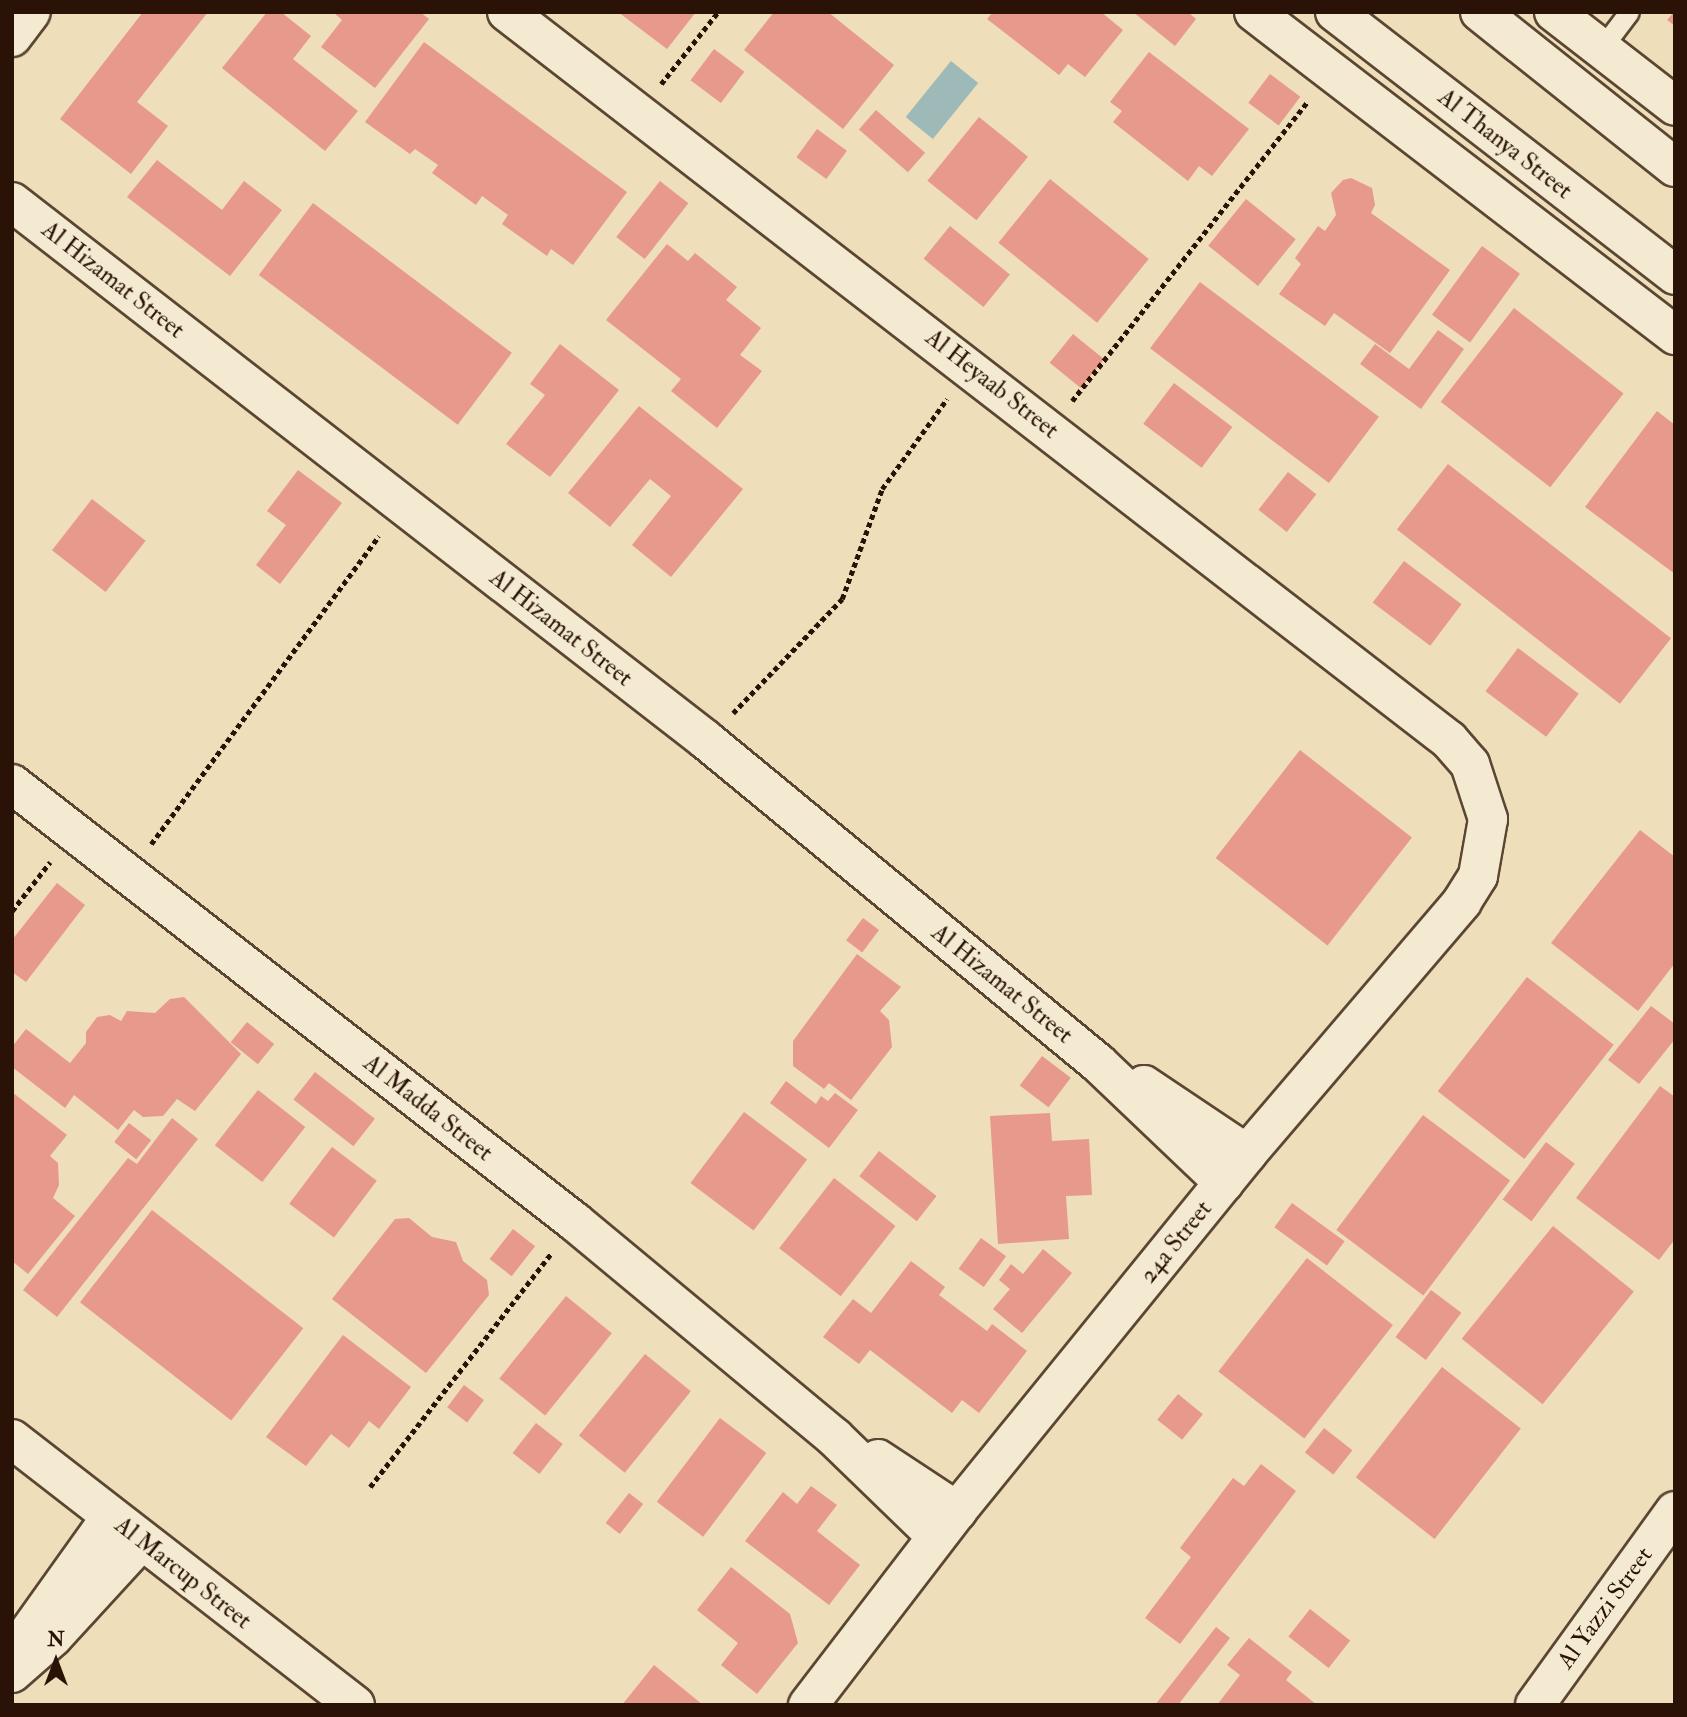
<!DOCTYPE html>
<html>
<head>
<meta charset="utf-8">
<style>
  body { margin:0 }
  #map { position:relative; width:1687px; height:1717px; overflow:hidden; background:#eedeb9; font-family:"IM FELL Double Pica",serif }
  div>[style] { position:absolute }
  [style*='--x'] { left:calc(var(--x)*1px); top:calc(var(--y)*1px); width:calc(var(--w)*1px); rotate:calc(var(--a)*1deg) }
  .water>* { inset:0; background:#9dbab9; transform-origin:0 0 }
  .building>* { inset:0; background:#e7998b; transform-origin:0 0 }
  .path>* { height:4.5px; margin-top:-2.25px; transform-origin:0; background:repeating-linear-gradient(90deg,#2a1306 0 5px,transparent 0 8.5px) }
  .roads { filter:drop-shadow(2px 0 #5b4633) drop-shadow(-2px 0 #5b4633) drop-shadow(0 2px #5b4633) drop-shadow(0 -2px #5b4633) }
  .lane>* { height:19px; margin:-9.5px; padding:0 9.5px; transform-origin:9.5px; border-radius:9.5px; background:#f4ead2 }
  .street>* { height:38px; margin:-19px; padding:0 19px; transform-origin:19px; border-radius:19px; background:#f4ead2 }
  .secondary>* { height:38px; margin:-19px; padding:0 19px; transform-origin:19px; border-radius:19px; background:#f4ead2 }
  span { translate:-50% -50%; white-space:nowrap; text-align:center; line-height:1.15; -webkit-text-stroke:7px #f4ead2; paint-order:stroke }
  .street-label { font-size:24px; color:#2a1306 }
  .frame { position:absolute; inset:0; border:14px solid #2a1306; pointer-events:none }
  .north { position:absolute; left:21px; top:1626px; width:70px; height:70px; -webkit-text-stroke:5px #f4ead2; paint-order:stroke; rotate:0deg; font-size:19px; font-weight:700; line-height:28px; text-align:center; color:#2a1306 }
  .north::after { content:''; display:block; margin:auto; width:24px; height:32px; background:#2a1306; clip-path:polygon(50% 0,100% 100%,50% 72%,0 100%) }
</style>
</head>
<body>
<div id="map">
  <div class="water">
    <i style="left:951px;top:61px;width:35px;height:72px;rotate:39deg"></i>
  </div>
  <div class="building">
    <i style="clip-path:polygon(143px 12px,208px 12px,137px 102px,168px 126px,131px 174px,60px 119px)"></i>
    <i style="clip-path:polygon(267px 12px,281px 12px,311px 36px,293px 59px,358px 111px,325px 151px,222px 68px)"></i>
    <i style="clip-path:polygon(333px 12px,420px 12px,429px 19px,375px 88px,321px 47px,342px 20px)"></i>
    <i style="clip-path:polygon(618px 12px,696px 12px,667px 49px)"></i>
    <i style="clip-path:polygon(774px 12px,828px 12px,894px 65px,843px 129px,744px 50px)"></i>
    <i style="clip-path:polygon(993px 12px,1101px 12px,1123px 30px,1085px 77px,1068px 64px,1059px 75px,987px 19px)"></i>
    <i style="clip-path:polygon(1133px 12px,1188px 12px,1196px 19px,1175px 46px)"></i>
    <i style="clip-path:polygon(1674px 12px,1675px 12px,1675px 26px,1667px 20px)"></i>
    <i style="clip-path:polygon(424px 42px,627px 192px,573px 265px,551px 249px,547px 256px,502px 224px,508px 215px,482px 196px,476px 205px,432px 173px,438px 165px,415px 149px,410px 154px,365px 122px)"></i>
    <i style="left:714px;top:49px;width:38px;height:39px;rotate:37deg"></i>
    <i style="clip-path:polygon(1149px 52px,1249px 129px,1212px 176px,1199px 166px,1188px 181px,1113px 122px,1122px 111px,1110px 102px)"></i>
    <i style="left:1270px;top:74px;width:38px;height:36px;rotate:37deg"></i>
    <i style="left:876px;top:110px;width:65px;height:26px;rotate:41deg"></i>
    <i style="left:979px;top:117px;width:63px;height:82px;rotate:39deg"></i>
    <i style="left:817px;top:129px;width:37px;height:35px;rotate:36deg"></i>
    <i style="clip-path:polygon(157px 160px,222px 210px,244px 181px,282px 210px,230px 276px,127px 197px)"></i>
    <i style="clip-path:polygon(1351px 178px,1372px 188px,1375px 205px,1371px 213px,1450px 270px,1390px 353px,1334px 313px,1325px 326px,1279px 294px,1301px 264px,1295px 258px,1318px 226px,1325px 231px,1336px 215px,1331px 193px,1343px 180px)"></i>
    <i style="left:1050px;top:179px;width:127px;height:82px;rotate:39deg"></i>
    <i style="left:660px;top:181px;width:36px;height:71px;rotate:38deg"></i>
    <i style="left:1246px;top:199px;width:64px;height:60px;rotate:39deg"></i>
    <i style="left:313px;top:203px;width:249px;height:90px;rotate:37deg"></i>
    <i style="left:950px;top:226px;width:77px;height:42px;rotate:39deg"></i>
    <i style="clip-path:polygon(667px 244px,688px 261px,695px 253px,737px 287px,726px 300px,761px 328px,740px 355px,762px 371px,717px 428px,671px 391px,681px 379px,606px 320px)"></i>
    <i style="left:1482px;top:246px;width:47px;height:85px;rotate:36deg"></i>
    <i style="left:1200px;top:282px;width:224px;height:83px;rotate:37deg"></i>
    <i style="left:1514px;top:308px;width:139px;height:119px;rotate:38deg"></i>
    <i style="clip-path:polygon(1438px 330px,1464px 349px,1421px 409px,1360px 364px,1375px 344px,1409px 369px)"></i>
    <i style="left:1073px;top:334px;width:40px;height:37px;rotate:39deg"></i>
    <i style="clip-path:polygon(560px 344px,619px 390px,550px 477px,506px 444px,545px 395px,530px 384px)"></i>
    <i style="left:1174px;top:383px;width:73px;height:51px;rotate:37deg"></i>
    <i style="clip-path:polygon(639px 406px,743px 489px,671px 577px,632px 545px,671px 496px,650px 479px,610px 527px,568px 493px)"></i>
    <i style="clip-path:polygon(1657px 411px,1675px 425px,1675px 574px,1585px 507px)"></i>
    <i style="left:1448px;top:464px;width:283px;height:83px;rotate:38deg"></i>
    <i style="clip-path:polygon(298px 470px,342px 503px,280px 584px,256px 565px,286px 525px,267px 511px)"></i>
    <i style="left:1288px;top:472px;width:36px;height:48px;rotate:38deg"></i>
    <i style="left:92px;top:499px;width:68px;height:65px;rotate:38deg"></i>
    <i style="left:1404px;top:561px;width:72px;height:52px;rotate:37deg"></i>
    <i style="left:1518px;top:648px;width:76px;height:54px;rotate:37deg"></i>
    <i style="left:1300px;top:750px;width:142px;height:137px;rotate:38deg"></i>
    <i style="clip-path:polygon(1640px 830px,1675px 857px,1675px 963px,1638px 1011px,1551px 943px)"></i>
    <i style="clip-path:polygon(57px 883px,85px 905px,26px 982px,12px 972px,12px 940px)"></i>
    <i style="left:863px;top:918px;width:20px;height:28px;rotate:37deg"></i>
    <i style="clip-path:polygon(857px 954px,901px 987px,880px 1011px,889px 1020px,892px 1047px,851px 1100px,829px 1083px,824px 1089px,793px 1066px,793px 1041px)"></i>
    <i style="left:1527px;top:977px;width:110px;height:145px;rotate:38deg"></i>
    <i style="clip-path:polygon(184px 997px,241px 1054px,195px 1111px,177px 1099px,163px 1116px,143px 1117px,134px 1110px,118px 1130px,74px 1095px,65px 1108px,12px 1067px,12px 1047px,26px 1029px,70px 1063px,86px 1043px,86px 1032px,97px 1017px,110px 1015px,121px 1021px,127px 1011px,155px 1013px,170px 999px)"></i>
    <i style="clip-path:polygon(1651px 1006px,1675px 1024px,1675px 1039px,1639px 1084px,1608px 1060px)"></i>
    <i style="left:247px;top:1022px;width:35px;height:26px;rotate:39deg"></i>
    <i style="left:1042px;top:1056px;width:36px;height:37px;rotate:37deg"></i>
    <i style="left:315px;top:1072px;width:76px;height:35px;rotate:38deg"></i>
    <i style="clip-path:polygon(786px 1081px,816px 1104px,821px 1096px,828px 1101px,835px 1093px,858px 1110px,829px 1148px,770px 1103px)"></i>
    <i style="clip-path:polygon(1660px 1086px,1675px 1097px,1675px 1239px,1659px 1260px,1576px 1198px)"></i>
    <i style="left:258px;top:1090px;width:60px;height:70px;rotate:38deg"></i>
    <i style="clip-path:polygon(12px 1092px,67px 1135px,50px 1156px,58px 1163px,59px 1185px,53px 1198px,75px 1216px,28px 1274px,12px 1261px)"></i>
    <i style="left:744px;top:1112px;width:79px;height:89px;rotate:37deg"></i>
    <i style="clip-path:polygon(1050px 1113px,1052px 1141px,1089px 1139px,1092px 1195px,1066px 1196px,1069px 1239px,998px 1244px,990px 1116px)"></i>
    <i style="left:1423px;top:1115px;width:109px;height:144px;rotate:37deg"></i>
    <i style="clip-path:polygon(172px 1118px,198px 1139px,57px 1317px,23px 1290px,128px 1158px,137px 1164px)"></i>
    <i style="left:129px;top:1123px;width:28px;height:24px;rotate:38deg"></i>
    <i style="left:1546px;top:1142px;width:36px;height:72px;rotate:37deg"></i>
    <i style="left:332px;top:1147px;width:56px;height:71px;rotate:37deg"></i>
    <i style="left:879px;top:1151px;width:73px;height:32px;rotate:38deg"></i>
    <i style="left:834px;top:1178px;width:78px;height:89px;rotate:38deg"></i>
    <i style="left:1292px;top:1203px;width:65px;height:30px;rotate:36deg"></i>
    <i style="left:152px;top:1210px;width:192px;height:117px;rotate:38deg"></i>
    <i style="clip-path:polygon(409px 1218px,432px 1237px,456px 1242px,463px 1261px,487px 1280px,489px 1295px,426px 1373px,332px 1299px,395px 1219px)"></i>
    <i style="left:1553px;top:1226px;width:104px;height:145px;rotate:39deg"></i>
    <i style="left:513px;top:1229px;width:28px;height:38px;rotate:38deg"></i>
    <i style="left:981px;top:1238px;width:31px;height:38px;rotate:36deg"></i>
    <i style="clip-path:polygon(1043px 1249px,1072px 1273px,1022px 1333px,993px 1309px,1010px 1289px,999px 1280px,1011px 1264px,1023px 1274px)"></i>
    <i style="left:1307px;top:1258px;width:109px;height:144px;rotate:38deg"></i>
    <i style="clip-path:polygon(911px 1261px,945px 1287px,939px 1295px,987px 1331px,992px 1324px,1027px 1351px,979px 1413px,962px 1400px,952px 1413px,870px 1350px,859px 1364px,823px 1337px,853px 1299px,871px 1313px)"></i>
    <i style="left:1431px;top:1290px;width:38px;height:59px;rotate:37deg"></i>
    <i style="left:566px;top:1296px;width:59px;height:106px;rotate:39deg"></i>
    <i style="clip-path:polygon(343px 1335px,411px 1387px,379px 1429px,369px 1421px,349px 1448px,331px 1434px,306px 1466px,266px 1437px)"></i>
    <i style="left:645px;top:1354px;width:59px;height:105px;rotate:39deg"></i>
    <i style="left:1442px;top:1367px;width:100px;height:140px;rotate:38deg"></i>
    <i style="left:464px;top:1385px;width:25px;height:28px;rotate:37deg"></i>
    <i style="left:1178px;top:1394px;width:32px;height:33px;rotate:39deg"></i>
    <i style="left:720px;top:1418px;width:58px;height:105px;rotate:37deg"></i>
    <i style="left:536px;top:1423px;width:34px;height:38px;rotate:38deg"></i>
    <i style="left:1324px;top:1428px;width:36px;height:31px;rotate:38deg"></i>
    <i style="clip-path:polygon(1261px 1464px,1296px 1491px,1180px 1644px,1145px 1618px,1191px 1557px,1180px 1548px,1233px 1478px,1244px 1486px)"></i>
    <i style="clip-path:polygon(811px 1486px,837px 1505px,817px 1531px,860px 1565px,829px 1605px,745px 1541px,783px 1492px,797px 1504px)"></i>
    <i style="left:629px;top:1493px;width:18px;height:38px;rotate:38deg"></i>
    <i style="clip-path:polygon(731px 1567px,790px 1614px,798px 1643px,757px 1694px,721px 1665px,738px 1643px,697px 1610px)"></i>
    <i style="left:1310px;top:1609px;width:51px;height:35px;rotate:38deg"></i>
    <i style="clip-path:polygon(1216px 1627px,1230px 1638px,1178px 1705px,1155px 1705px)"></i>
    <i style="clip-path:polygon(1249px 1638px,1292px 1672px,1286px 1680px,1317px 1705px,1217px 1705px,1240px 1675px,1227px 1665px)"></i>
    <i style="clip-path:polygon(654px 1665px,703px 1705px,622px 1705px)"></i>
  </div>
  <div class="path">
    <i style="--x:661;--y:84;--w:92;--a:-51.6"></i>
    <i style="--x:1072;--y:401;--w:380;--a:-51.8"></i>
    <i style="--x:733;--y:713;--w:158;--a:-46.3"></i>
    <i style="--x:842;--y:599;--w:117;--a:-70"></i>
    <i style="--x:882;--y:489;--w:111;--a:-54.2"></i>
    <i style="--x:151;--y:844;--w:383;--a:-53.5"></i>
    <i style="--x:12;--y:911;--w:62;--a:-52.2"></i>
    <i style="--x:370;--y:1487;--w:295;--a:-52.2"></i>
  </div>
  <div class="roads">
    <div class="lane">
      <i style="--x:1601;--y:49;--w:46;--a:-52.9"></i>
    </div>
    <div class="street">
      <i style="--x:507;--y:12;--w:1191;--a:37.7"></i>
      <i style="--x:1449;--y:740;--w:32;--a:49"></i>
      <i style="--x:1470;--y:764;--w:58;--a:71.9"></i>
      <i style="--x:1488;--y:819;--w:58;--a:100"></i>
      <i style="--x:1478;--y:876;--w:31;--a:122"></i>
      <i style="--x:1462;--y:902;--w:331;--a:130.5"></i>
      <i style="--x:1247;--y:1154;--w:460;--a:129.1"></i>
      <i style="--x:957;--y:1511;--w:245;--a:127.5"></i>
      <i style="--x:1254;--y:12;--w:531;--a:37.5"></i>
      <i style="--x:1554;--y:12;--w:153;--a:37.8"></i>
      <i style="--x:12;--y:37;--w:31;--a:-53"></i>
      <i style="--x:12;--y:202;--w:878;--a:37.78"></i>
      <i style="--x:706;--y:740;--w:508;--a:39.49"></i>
      <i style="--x:1098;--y:1063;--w:174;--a:43.6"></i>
      <i style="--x:12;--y:784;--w:713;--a:37.88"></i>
      <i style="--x:575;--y:1222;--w:337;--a:39.7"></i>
      <i style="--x:834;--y:1437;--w:142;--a:44.1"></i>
      <i style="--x:1144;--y:1085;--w:124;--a:33.8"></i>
      <i style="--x:12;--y:1439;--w:434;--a:37.8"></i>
      <i style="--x:878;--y:1459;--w:95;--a:33.4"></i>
      <i style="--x:28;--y:1633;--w:141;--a:-54.5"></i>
      <i style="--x:12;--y:1673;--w:55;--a:-41.3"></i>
      <i style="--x:53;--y:1637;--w:129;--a:-47.5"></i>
      <i style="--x:1535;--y:1705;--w:239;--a:-54.2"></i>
    </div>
    <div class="secondary">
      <i style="--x:1335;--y:12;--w:430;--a:37.7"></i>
      <i style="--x:1480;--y:12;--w:249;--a:38.5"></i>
    </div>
  </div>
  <div class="street-label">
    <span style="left:1505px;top:144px;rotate:38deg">Al Thanya Street</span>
    <span style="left:113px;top:280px;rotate:38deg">Al Hizamat Street</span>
    <span style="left:992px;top:384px;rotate:38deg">Al Heyaab Street</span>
    <span style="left:561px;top:628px;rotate:38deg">Al Hizamat Street</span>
    <span style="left:1002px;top:984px;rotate:39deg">Al Hizamat Street</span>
    <span style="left:428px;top:1108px;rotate:38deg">Al Madda Street</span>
    <span style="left:1176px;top:1242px;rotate:-51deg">24a Street</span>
    <span style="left:183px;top:1573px;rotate:38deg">Al Marcup Street</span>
    <span style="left:1605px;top:1608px;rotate:-54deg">Al Yazzi Street</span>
  </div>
  <div class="frame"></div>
  <div class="north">N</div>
</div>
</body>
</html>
